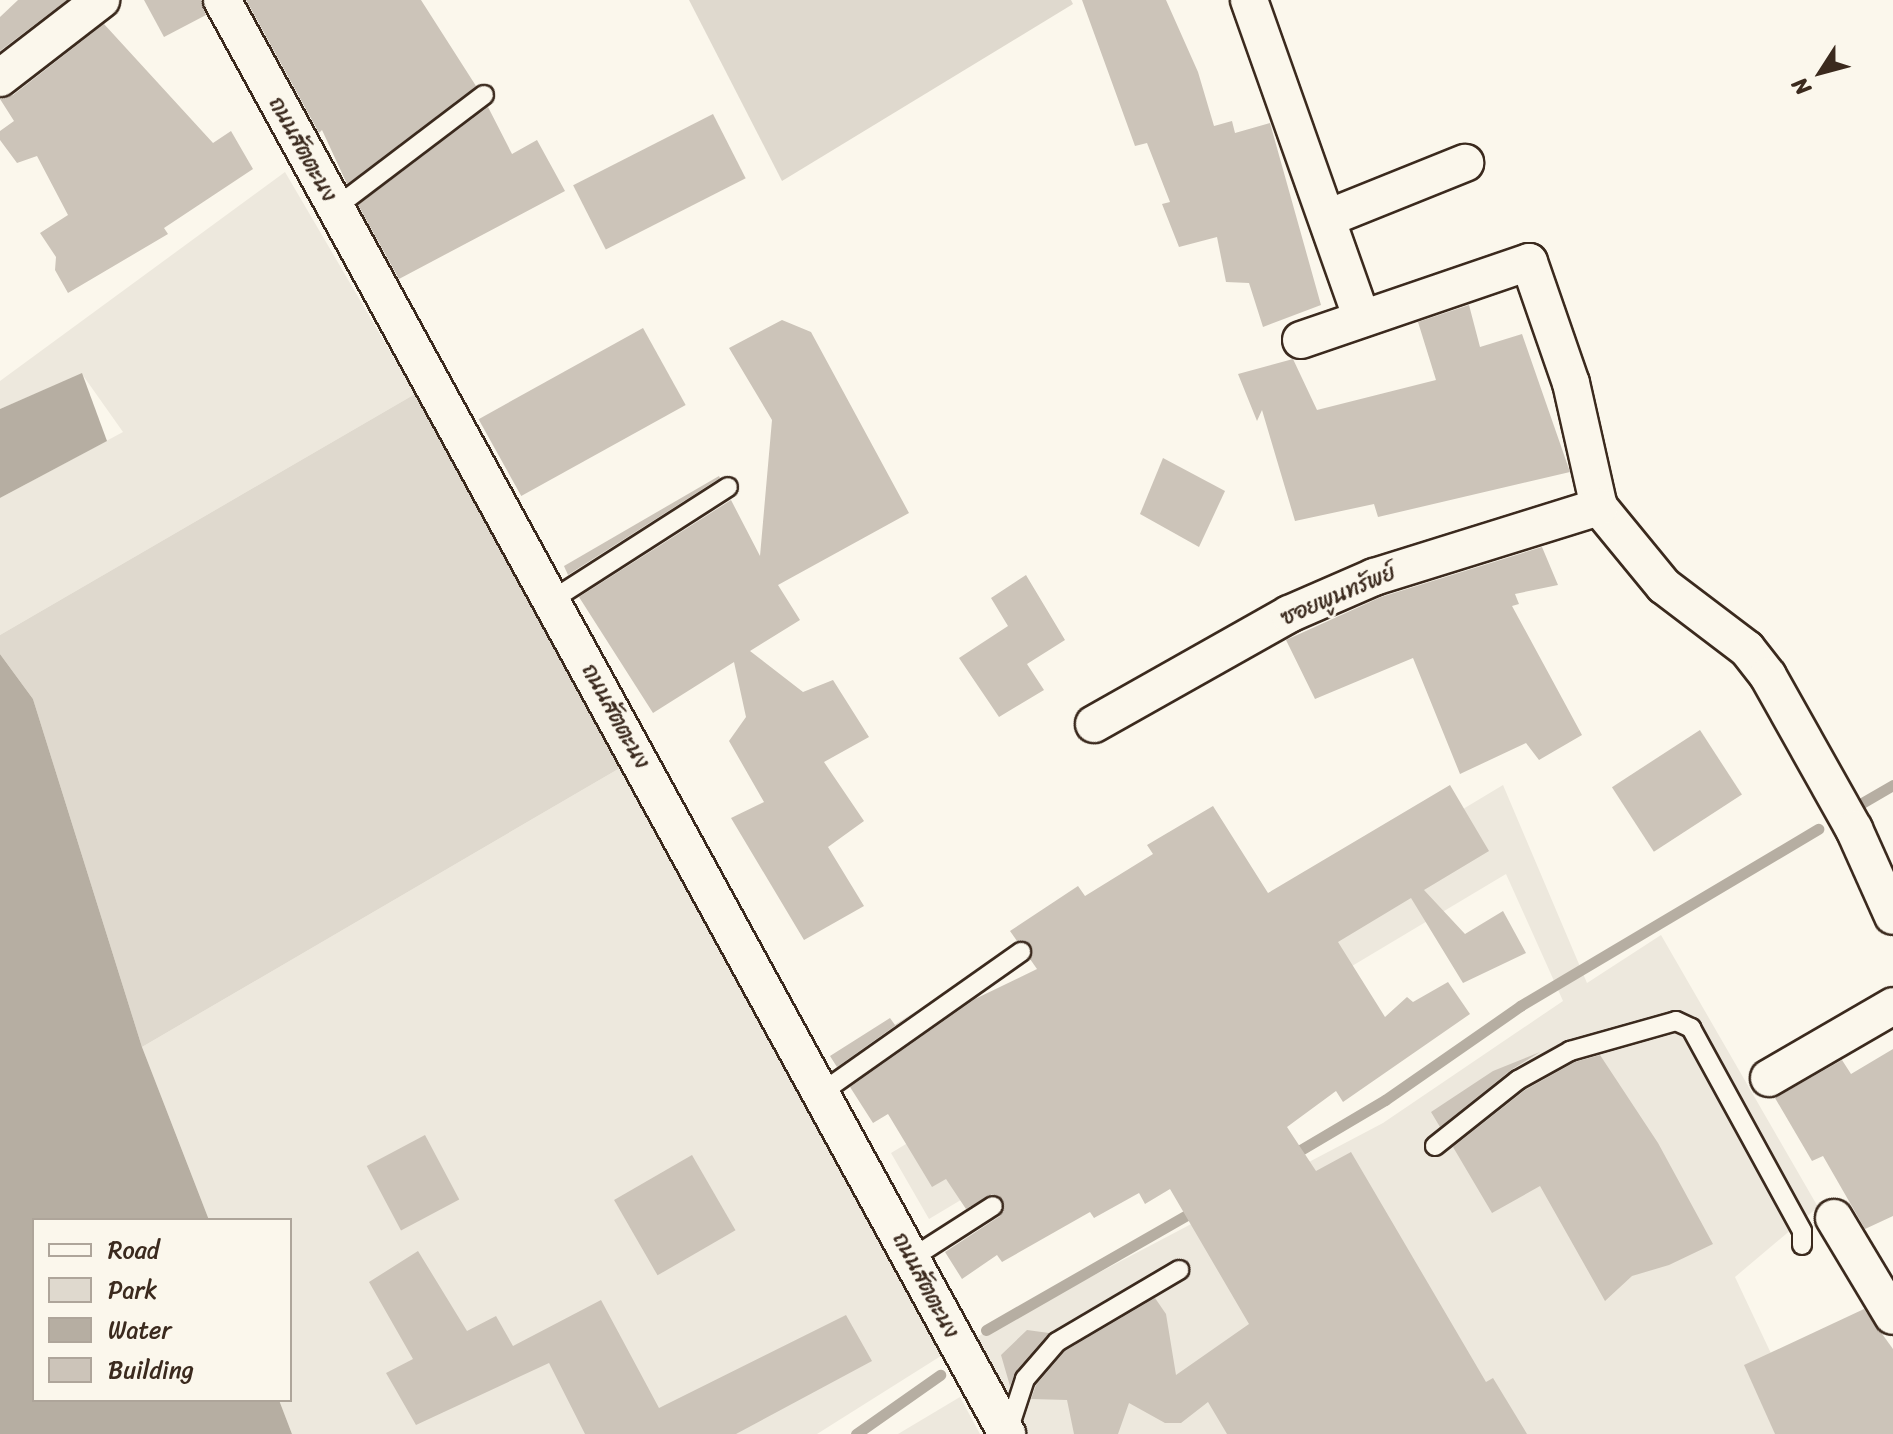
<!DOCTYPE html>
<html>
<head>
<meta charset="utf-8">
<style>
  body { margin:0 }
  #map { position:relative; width:1893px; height:1434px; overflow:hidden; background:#fbf7ec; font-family:Sriracha,"Playpen Sans Thai",sans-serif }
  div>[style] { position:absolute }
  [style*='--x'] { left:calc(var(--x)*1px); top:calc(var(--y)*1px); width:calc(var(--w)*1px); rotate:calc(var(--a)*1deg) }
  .built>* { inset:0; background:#ede8dd }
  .green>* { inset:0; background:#dfd9ce }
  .water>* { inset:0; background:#b6aea2 }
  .stream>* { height:11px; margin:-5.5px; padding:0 5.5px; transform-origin:5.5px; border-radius:5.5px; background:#b6aea2 }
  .building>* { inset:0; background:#ccc4b9; transform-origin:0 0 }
  .roads { filter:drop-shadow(2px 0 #3b2a1e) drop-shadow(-2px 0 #3b2a1e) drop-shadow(0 2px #3b2a1e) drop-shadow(0 -2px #3b2a1e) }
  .service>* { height:18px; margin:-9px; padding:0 9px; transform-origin:9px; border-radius:9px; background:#fbf7ec }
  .minor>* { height:36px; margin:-18px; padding:0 18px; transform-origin:18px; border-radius:18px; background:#fbf7ec }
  span { translate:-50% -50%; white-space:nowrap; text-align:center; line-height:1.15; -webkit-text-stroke:6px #fbf7ec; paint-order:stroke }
  .street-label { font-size:22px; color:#3b2a1e }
  .legend { position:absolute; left:32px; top:1218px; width:260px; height:184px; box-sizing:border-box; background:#fbf7ec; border:2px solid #aea59a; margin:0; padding:10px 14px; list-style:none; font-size:24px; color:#3b2a1e }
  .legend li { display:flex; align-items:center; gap:16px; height:40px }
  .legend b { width:40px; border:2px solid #aea59a }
  .north { position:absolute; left:1781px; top:32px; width:80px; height:80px; -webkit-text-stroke:6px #fbf7ec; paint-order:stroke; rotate:234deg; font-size:22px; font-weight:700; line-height:32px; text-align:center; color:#3b2a1e }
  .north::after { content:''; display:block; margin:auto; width:28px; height:36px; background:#3b2a1e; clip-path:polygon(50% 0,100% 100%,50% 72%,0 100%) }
</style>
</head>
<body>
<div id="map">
  <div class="built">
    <i style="clip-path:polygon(285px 172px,415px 394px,0 635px,0 498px,123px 432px,82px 374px,0 409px,0 381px)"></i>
    <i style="clip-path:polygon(620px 768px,944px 1354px,817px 1434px,292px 1434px,279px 1400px,290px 1400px,290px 1220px,209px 1220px,142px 1047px)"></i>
    <i style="clip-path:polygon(1503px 785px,1587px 983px,1661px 935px,1818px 1207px,1735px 1277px,1809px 1434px,1023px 1434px,971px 1340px,1383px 1123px,1563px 1001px,1506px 874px,929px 1219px,891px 1153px)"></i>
    <i style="clip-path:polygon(960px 1397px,980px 1434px,898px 1434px)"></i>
  </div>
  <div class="green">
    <i style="clip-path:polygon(689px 0,1071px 0,1073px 4px,782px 181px)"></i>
    <i style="clip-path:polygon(415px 394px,620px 768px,142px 1047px,33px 699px,0 654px,0 635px)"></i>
  </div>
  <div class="water">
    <i style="clip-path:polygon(82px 373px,107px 441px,0 498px,0 409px)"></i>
    <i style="clip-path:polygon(0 654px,33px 699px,142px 1047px,209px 1220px,34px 1220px,34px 1400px,279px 1400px,292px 1434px,0 1434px)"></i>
  </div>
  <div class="stream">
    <i style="--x:1855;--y:807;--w:44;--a:-30.1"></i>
    <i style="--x:1292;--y:1155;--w:108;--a:-30.6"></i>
    <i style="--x:1385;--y:1100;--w:165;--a:-34.8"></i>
    <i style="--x:1520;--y:1006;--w:347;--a:-30.7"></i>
    <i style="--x:986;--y:1330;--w:243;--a:-29.8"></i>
    <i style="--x:856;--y:1434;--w:103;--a:-35.1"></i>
  </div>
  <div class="building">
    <i style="clip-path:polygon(18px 0,67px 0,0 51px,0 17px)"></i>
    <i style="clip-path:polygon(144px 0,201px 0,206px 15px,164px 37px)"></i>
    <i style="clip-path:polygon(246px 0,421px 0,476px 86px,347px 184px,322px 130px,319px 133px)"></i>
    <i style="clip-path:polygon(1082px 0,1166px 0,1198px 72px,1214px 126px,1232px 121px,1235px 133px,1270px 123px,1321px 305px,1263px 327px,1249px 283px,1226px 282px,1217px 237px,1179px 247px,1162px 204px,1170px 202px,1147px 143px,1135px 146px)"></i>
    <i style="clip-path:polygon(104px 24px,213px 143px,231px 131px,253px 169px,164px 228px,168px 234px,68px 293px,55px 270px,56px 257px,40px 233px,68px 215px,37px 156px,17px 163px,0 140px,0 131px,14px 121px,0 99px,13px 95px)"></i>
    <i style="clip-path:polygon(488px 107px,512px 154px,537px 140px,565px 191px,399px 279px,358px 205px)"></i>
    <i style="left:713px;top:114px;width:72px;height:157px;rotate:63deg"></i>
    <i style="clip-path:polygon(1469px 305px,1480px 347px,1522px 334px,1570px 472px,1378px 517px,1374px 504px,1295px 521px,1262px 410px,1257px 421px,1238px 374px,1293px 359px,1317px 410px,1436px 380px,1418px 322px)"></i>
    <i style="clip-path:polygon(782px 320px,811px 332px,909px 513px,778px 585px,800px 620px,750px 651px,803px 692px,833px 680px,869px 737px,824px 762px,864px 821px,828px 847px,864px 906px,804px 940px,731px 818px,764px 802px,729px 741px,746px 717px,734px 662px,653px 713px,579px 597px,731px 500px,760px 556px,772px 420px,729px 348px)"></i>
    <i style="left:643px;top:328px;width:88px;height:188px;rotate:61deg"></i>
    <i style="clip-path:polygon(1163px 458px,1225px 491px,1199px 547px,1140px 514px)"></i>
    <i style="clip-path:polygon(719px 476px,720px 478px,568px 575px,564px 566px)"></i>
    <i style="clip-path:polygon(1542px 547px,1558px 585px,1515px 594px,1519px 604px,1512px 606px,1582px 735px,1539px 760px,1526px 743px,1460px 774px,1413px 658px,1315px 699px,1286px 640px,1381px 597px)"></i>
    <i style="clip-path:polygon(1026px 575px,1065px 640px,1027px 664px,1044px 690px,999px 717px,959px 658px,1008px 626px,991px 598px)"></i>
    <i style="left:1700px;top:730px;width:77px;height:105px;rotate:57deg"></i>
    <i style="clip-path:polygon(1450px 785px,1489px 851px,1424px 890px,1465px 934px,1503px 911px,1526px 953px,1463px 983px,1411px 898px,1338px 942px,1385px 1017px,1407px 997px,1413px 1002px,1448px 982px,1470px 1014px,1343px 1102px,1336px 1091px,1287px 1127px,1316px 1171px,1351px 1152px,1486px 1382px,1493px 1378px,1527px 1434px,1227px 1434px,1208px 1402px,1181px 1423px,1165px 1423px,1129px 1403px,1118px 1434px,1074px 1434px,1067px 1400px,1031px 1399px,1036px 1385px,1065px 1351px,1155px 1298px,1166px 1314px,1176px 1375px,1249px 1324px,1170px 1189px,1145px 1204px,1139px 1193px,1094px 1218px,1090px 1212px,1002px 1262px,997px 1255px,962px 1279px,945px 1252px,1000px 1216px,1003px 1200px,992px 1194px,966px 1209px,946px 1179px,932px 1187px,888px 1114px,873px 1123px,850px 1087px,975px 999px,1037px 969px,1030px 959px,1031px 946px,1017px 941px,1010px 931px,1078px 886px,1085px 896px,1153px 854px,1147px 845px,1213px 806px,1268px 893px)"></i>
    <i style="clip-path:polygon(916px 1011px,837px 1067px,830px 1056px,890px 1018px,895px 1025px)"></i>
    <i style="clip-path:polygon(1893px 1049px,1893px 1216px,1865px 1229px,1823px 1156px,1812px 1161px,1775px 1098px,1842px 1060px,1851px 1074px)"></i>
    <i style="clip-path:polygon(1540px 1052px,1511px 1070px,1440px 1127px,1431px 1112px,1493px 1071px)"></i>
    <i style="clip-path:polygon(1600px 1055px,1658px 1143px,1713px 1244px,1669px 1265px,1632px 1276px,1605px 1301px,1540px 1186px,1492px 1213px,1453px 1147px,1525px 1090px,1575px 1062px)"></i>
    <i style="left:425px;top:1135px;width:73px;height:66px;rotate:62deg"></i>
    <i style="left:692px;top:1155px;width:87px;height:90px;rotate:60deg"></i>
    <i style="clip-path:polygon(418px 1251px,467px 1331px,496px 1316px,513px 1346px,601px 1300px,659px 1408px,846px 1315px,872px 1361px,736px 1434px,585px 1434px,549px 1363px,416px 1425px,386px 1373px,413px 1359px,369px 1282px)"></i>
    <i style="clip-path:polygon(1864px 1309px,1893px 1349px,1893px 1434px,1775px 1434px,1744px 1365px)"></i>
    <i style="clip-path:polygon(1027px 1330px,1049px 1333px,1016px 1371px,1010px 1386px,1001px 1355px)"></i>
  </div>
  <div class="roads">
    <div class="service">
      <i style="--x:335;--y:208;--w:187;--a:-37.2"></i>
      <i style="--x:552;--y:600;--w:209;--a:-32.7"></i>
      <i style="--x:821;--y:1093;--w:245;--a:-35.2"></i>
      <i style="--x:1435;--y:1146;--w:106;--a:-38.5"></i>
      <i style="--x:1518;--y:1080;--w:60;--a:-29.1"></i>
      <i style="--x:1570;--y:1051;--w:110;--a:-15.8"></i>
      <i style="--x:1676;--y:1021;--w:17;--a:25"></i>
      <i style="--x:1691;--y:1028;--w:231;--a:61.3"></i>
      <i style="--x:1802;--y:1231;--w:14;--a:90"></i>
      <i style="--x:912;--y:1258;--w:96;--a:-32.7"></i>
      <i style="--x:1008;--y:1431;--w:55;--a:-71.9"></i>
      <i style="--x:1025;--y:1379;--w:49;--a:-49.1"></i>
      <i style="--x:1057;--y:1342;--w:142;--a:-30.5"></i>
    </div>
    <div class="minor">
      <i style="--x:222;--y:0;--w:1635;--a:61.3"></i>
      <i style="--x:1249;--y:0;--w:338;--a:70.5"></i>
      <i style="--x:0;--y:78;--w:128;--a:-37.7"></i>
      <i style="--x:1328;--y:218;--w:148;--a:-21.9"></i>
      <i style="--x:1301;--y:340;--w:241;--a:-18.9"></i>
      <i style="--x:1529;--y:262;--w:128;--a:70.9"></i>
      <i style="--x:1571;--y:383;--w:127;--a:77.3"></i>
      <i style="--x:1599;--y:507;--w:102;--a:50.6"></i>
      <i style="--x:1664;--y:586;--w:104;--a:37.2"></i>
      <i style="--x:1747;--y:649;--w:34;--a:52"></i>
      <i style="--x:1768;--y:676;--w:176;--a:60.7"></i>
      <i style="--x:1854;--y:829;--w:95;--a:65.9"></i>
      <i style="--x:1094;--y:724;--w:224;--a:-29.4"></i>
      <i style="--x:1289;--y:614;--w:93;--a:-23.5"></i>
      <i style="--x:1374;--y:577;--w:236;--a:-17.3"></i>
      <i style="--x:1769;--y:1078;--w:143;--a:-30.1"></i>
      <i style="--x:1834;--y:1218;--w:114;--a:59"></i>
    </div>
  </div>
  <div class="street-label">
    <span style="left:303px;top:149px;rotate:61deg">ถนนสัตตะนง</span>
    <span style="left:1338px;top:595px;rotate:-23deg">ซอยพูนทรัพย์</span>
    <span style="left:616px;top:716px;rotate:61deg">ถนนสัตตะนง</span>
    <span style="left:926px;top:1285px;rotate:62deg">ถนนสัตตะนง</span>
  </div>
  <ul class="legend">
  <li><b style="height:10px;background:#fbf7ec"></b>Road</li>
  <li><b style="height:22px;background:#dfd9ce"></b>Park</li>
  <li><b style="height:22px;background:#b6aea2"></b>Water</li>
  <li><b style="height:22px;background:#ccc4b9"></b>Building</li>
  </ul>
  <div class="north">N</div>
</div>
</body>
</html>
